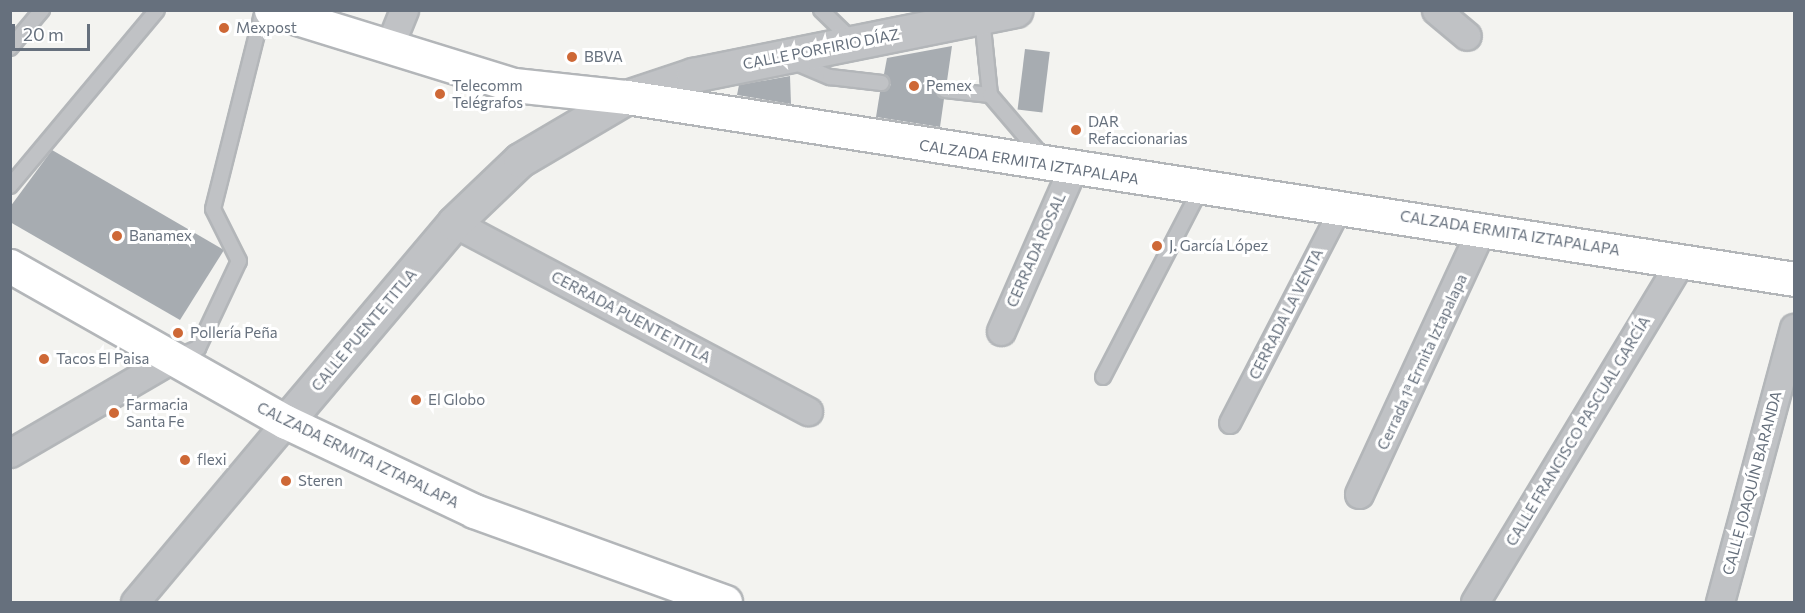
<!DOCTYPE html>
<html>
<head>
<meta charset="utf-8">
<style>
  body { margin:0 }
  #map { position:relative; width:1805px; height:613px; overflow:hidden; background:#f3f3f0; font-family:Commissioner,sans-serif }
  div>[style] { position:absolute }
  [style*='--x'] { left:calc(var(--x)*1px); top:calc(var(--y)*1px); width:calc(var(--w)*1px); rotate:calc(var(--a)*1deg) }
  .building>* { inset:0; background:#a7acb1; transform-origin:0 0 }
  .roads { filter:drop-shadow(2px 0 #b3b6b9) drop-shadow(-2px 0 #b3b6b9) drop-shadow(0 2px #b3b6b9) drop-shadow(0 -2px #b3b6b9) }
  .service>* { height:14px; margin:-7px; padding:0 7px; transform-origin:7px; border-radius:7px; background:#c0c2c5 }
  .pedestrian>* { height:20px; margin:-10px; padding:0 10px; transform-origin:10px; border-radius:10px; background:#c0c2c5 }
  .minor>* { height:27px; margin:-13.5px; padding:0 13.5px; transform-origin:13.5px; border-radius:13.5px; background:#c0c2c5 }
  .tertiary>* { height:33px; margin:-16.5px; padding:0 16.5px; transform-origin:16.5px; border-radius:16.5px; background:#c0c2c5 }
  .primary>* { height:33px; margin:-16.5px; padding:0 16.5px; transform-origin:16.5px; border-radius:16.5px; background:#fff }
  .dots>* { width:16px; height:16px; translate:-50% -50%; box-sizing:border-box; border:3px solid #fff; border-radius:50% }
  span { translate:-50% -50%; white-space:nowrap; text-align:center; line-height:1.15; -webkit-text-stroke:6px #fff; paint-order:stroke }
  .poi-label { font-size:15px; color:#66707d }
  .left { translate:0 -50%; text-align:left }
  .street-label { font-size:15px; color:#66707d }
  .frame { position:absolute; inset:0; border:12px solid #66707d; pointer-events:none }
  .scale { position:absolute; left:12px; top:24px; width:78px; height:27px; box-sizing:border-box; border:3px solid #66707d; border-top:0; padding-left:8px; font-size:18px; line-height:21px; white-space:nowrap; color:#66707d; -webkit-text-stroke:4px #fff; paint-order:stroke }
</style>
</head>
<body>
<div id="map">
  <div class="building">
    <i style="clip-path:polygon(952px 46px,947px 81px,936px 88px,944px 99px,940px 127px,876px 117px,880px 92px,891px 85px,884px 74px,887px 58px)"></i>
    <i style="left:1025px;top:49px;width:25px;height:61px;rotate:7deg"></i>
    <i style="clip-path:polygon(790px 76px,791px 104px,737px 95px,739px 85px)"></i>
    <i style="clip-path:polygon(52px 150px,224px 250px,180px 320px,10px 222px,10px 207px)"></i>
  </div>
  <div class="roads">
    <div class="service">
      <i style="--x:821;--y:10;--w:45;--a:44.1"></i>
      <i style="--x:10;--y:48;--w:50;--a:-49.9"></i>
      <i style="--x:794;--y:62;--w:39;--a:23"></i>
      <i style="--x:830;--y:77;--w:52;--a:6.6"></i>
      <i style="--x:945;--y:90;--w:45;--a:6.3"></i>
      <i style="--x:990;--y:95;--w:77;--a:-95.9"></i>
      <i style="--x:990;--y:95;--w:82;--a:49.5"></i>
      <i style="--x:10;--y:186;--w:229;--a:-50.1"></i>
      <i style="--x:177;--y:357;--w:23;--a:-23"></i>
      <i style="--x:198;--y:348;--w:96;--a:-64.8"></i>
      <i style="--x:239;--y:261;--w:58;--a:-116.6"></i>
      <i style="--x:213;--y:209;--w:205;--a:-75.9"></i>
      <i style="--x:1103;--y:377;--w:213;--a:-62.6"></i>
    </div>
    <div class="pedestrian">
      <i style="--x:1230;--y:423;--w:244;--a:-62.7"></i>
    </div>
    <div class="minor">
      <i style="--x:1436;--y:10;--w:40;--a:40"></i>
      <i style="--x:389;--y:47;--w:40;--a:-68"></i>
      <i style="--x:454;--y:223;--w:401;--a:28"></i>
      <i style="--x:1001;--y:331;--w:177;--a:-66.3"></i>
      <i style="--x:10;--y:453;--w:185;--a:-30.2"></i>
      <i style="--x:1359;--y:494;--w:293;--a:-65.2"></i>
      <i style="--x:135;--y:602;--w:235;--a:-50"></i>
      <i style="--x:1475;--y:602;--w:399;--a:-58.9"></i>
      <i style="--x:1720;--y:602;--w:284;--a:-74.9"></i>
    </div>
    <div class="tertiary">
      <i style="--x:286;--y:422;--w:260;--a:-49.8"></i>
      <i style="--x:454;--y:223;--w:91;--a:-43.7"></i>
      <i style="--x:520;--y:160;--w:124;--a:-30.5"></i>
      <i style="--x:627;--y:97;--w:70;--a:-18.4"></i>
      <i style="--x:693;--y:75;--w:329;--a:-11.4"></i>
    </div>
    <div class="primary">
      <i style="--x:271;--y:10;--w:254;--a:17.2"></i>
      <i style="--x:514;--y:85;--w:114;--a:6.1"></i>
      <i style="--x:627;--y:97;--w:1181;--a:8.86"></i>
      <i style="--x:10;--y:266;--w:317;--a:29.5"></i>
      <i style="--x:286;--y:422;--w:208;--a:25.3"></i>
      <i style="--x:474;--y:511;--w:267;--a:19.9"></i>
    </div>
  </div>
  <div class="dots">
    <i style="left:224px;top:28px;background:#ce6836"></i>
    <i style="left:572px;top:57px;background:#ce6836"></i>
    <i style="left:914px;top:86px;background:#ce6836"></i>
    <i style="left:440px;top:94px;background:#ce6836"></i>
    <i style="left:1076px;top:130px;background:#ce6836"></i>
    <i style="left:117px;top:236px;background:#ce6836"></i>
    <i style="left:1157px;top:246px;background:#ce6836"></i>
    <i style="left:178px;top:333px;background:#ce6836"></i>
    <i style="left:44px;top:359px;background:#ce6836"></i>
    <i style="left:416px;top:400px;background:#ce6836"></i>
    <i style="left:114px;top:413px;background:#ce6836"></i>
    <i style="left:185px;top:460px;background:#ce6836"></i>
    <i style="left:286px;top:481px;background:#ce6836"></i>
  </div>
  <div class="poi-label">
    <span class="left" style="left:236px;top:28px">Mexpost</span>
    <span class="left" style="left:584px;top:57px">BBVA</span>
    <span class="left" style="left:452px;top:94px">Telecomm<br>Telégrafos</span>
    <span class="left" style="left:926px;top:86px">Pemex</span>
    <span class="left" style="left:1088px;top:130px">DAR<br>Refaccionarias</span>
    <span class="left" style="left:129px;top:236px">Banamex</span>
    <span class="left" style="left:1169px;top:246px">J. García López</span>
    <span class="left" style="left:190px;top:333px">Pollería Peña</span>
    <span class="left" style="left:56px;top:359px">Tacos El Paisa</span>
    <span class="left" style="left:428px;top:400px">El Globo</span>
    <span class="left" style="left:126px;top:413px">Farmacia<br>Santa Fe</span>
    <span class="left" style="left:197px;top:460px">flexi</span>
    <span class="left" style="left:298px;top:481px">Steren</span>
  </div>
  <div class="street-label">
    <span style="left:821px;top:49px;rotate:-11deg">CALLE PORFIRIO DÍAZ</span>
    <span style="left:1029px;top:162px;rotate:9deg">CALZADA ERMITA IZTAPALAPA</span>
    <span style="left:1510px;top:233px;rotate:9deg">CALZADA ERMITA IZTAPALAPA</span>
    <span style="left:1036px;top:250px;rotate:-66deg">CERRADA ROSAL</span>
    <span style="left:1286px;top:314px;rotate:-63deg">CERRADA LA VENTA</span>
    <span style="left:631px;top:317px;rotate:28deg">CERRADA PUENTE TITLA</span>
    <span style="left:364px;top:330px;rotate:-50deg">CALLE PUENTE TITLA</span>
    <span style="left:1422px;top:362px;rotate:-65deg">Cerrada 1ª Ermita Iztapalapa</span>
    <span style="left:1578px;top:431px;rotate:-59deg">CALLE FRANCISCO PASCUAL GARCÍA</span>
    <span style="left:358px;top:455px;rotate:26deg">CALZADA ERMITA IZTAPALAPA</span>
    <span style="left:1752px;top:483px;rotate:-75deg">CALLE JOAQUÍN BARANDA</span>
  </div>
  <div class="frame"></div>
  <div class="scale">20 m</div>
</div>
</body>
</html>
